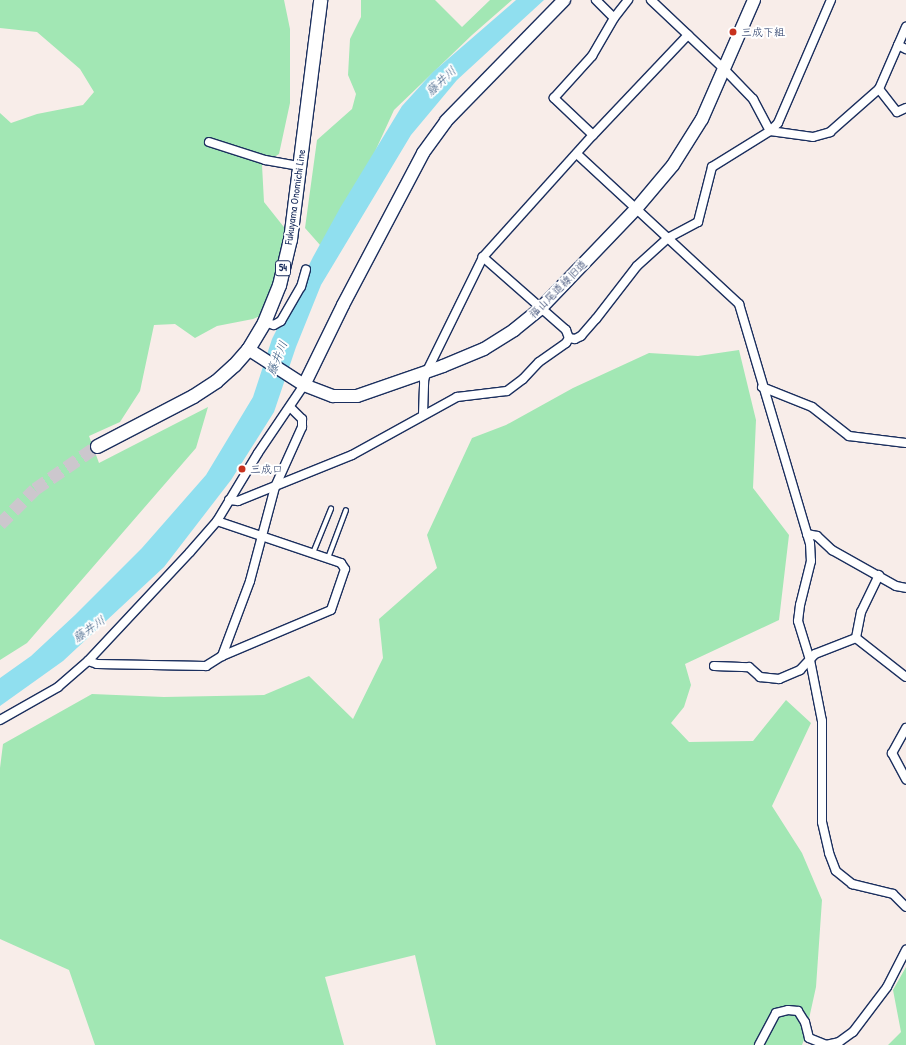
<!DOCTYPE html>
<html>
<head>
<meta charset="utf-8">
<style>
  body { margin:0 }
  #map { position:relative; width:906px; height:1045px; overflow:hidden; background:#f8ede9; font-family:"Patrick Hand","Klee One",sans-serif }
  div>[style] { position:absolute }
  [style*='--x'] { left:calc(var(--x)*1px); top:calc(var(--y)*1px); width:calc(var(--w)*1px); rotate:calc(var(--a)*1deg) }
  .green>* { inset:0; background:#a2e7b4 }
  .water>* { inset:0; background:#90dfef }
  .primary-tunnel>* { height:13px; margin-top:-6.5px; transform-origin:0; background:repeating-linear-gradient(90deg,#ccc7cd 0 13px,transparent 0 19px) }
  .roads { filter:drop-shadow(1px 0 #1b2f5e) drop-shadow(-1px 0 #1b2f5e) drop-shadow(0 1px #1b2f5e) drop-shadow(0 -1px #1b2f5e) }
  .lane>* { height:4px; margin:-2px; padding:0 2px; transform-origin:2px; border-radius:2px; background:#fff }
  .street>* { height:8px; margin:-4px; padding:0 4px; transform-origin:4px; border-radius:4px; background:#fff }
  .secondary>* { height:12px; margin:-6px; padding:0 6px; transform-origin:6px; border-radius:6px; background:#fff }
  .primary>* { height:13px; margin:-6.5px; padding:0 6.5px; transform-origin:6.5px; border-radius:6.5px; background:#fff }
  .dots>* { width:11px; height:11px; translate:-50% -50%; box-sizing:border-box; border:2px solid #fff; border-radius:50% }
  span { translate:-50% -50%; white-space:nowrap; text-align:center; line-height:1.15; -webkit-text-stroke:4px #fff; paint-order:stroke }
  .shield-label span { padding:1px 3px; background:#fff; border:1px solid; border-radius:3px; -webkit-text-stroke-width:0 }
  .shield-label { font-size:10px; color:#1b2f5e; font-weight:700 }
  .poi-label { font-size:11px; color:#1b2f5e }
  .left { translate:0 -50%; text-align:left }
  .street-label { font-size:11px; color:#1b2f5e }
  .water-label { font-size:12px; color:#385b82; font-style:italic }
</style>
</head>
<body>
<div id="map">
  <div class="green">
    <i style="clip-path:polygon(0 0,284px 0,290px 29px,290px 103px,279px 154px,262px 165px,264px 202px,287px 231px,275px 310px,253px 319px,217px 326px,195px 338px,175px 324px,154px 325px,140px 391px,120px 422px,89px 436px,99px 463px,208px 407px,196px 448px,27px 643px,0 660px,0 113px,11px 123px,37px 114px,83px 105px,94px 92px,80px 69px,37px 32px,0 28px)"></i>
    <i style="clip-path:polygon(361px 0,435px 0,462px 27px,490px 0,512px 0,472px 35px,394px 110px,328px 254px,305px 228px,317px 140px,352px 109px,356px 94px,348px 75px,350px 39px,361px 17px)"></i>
    <i style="clip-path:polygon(739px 350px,756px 420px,753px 488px,789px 535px,779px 620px,685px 664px,691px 685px,684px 707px,671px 723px,689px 742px,753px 741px,786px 700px,811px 723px,772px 806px,802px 853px,822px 900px,816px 987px,805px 1037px,802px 1045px,436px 1045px,415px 955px,325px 977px,344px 1045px,95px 1045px,69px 970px,0 939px,0 768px,3px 744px,92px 694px,164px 697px,264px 695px,309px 676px,353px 719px,383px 658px,379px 619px,437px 568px,427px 535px,472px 438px,506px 425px,573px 388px,649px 353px,698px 356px)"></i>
    <i style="clip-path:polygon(906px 967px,906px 1045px,888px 1045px,901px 1032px,893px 990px)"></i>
  </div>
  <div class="water">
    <i style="clip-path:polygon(516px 0,544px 0,457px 80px,411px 135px,321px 285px,296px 347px,274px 412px,231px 480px,164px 567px,63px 661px,0 706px,0 678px,31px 656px,75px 615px,142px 548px,206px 475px,253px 397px,272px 339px,313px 257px,340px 208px,402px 106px,433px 72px)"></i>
  </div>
  <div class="primary-tunnel">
    <i style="--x:0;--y:524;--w:49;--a:-45"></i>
    <i style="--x:35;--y:489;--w:75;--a:-34.7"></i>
  </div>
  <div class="roads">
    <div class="lane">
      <i style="--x:313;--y:553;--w:48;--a:-67.8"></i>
      <i style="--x:328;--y:558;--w:51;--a:-69.4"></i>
    </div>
    <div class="street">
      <i style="--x:596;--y:0;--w:25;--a:45"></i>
      <i style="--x:651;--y:0;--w:100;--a:43.4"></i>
      <i style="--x:724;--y:69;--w:42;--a:46"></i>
      <i style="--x:753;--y:99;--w:36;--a:62"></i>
      <i style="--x:770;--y:131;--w:11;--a:-45"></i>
      <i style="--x:778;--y:123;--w:134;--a:-66.7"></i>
      <i style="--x:898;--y:45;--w:9;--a:27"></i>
      <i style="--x:879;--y:89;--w:29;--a:52"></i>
      <i style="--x:897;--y:112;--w:10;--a:-24"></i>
      <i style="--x:593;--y:135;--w:54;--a:-136.5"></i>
      <i style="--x:554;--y:98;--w:57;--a:-47.9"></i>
      <i style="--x:592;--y:56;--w:44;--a:-59.9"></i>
      <i style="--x:614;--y:18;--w:23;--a:-52"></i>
      <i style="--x:209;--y:142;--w:59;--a:17.8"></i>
      <i style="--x:265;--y:160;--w:35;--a:10"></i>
      <i style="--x:577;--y:154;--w:221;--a:42.8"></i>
      <i style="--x:739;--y:304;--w:249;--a:73.5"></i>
      <i style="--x:810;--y:543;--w:18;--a:87"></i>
      <i style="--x:811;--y:561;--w:45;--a:104"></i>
      <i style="--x:800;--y:605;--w:16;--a:97"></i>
      <i style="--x:798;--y:621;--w:41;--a:72.9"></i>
      <i style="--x:810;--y:660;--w:62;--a:78.9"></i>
      <i style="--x:822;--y:721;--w:101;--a:90"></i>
      <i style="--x:822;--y:822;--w:32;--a:77"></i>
      <i style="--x:829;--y:853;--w:19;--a:69"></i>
      <i style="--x:836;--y:871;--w:21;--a:39"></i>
      <i style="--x:852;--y:884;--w:42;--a:13.7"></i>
      <i style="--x:893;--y:894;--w:18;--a:45"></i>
      <i style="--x:264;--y:322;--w:10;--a:17"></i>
      <i style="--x:274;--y:325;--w:8;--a:-30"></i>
      <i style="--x:281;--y:321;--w:39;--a:-60"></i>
      <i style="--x:301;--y:287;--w:18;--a:-74"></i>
      <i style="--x:569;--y:338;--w:6;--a:9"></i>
      <i style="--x:575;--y:339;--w:7;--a:-27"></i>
      <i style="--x:581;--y:336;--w:23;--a:-49"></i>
      <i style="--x:596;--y:319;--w:67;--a:-52.3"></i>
      <i style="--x:637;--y:266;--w:42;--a:-42.1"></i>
      <i style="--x:668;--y:238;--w:34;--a:-28"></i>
      <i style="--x:698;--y:222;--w:57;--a:-75.7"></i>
      <i style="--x:712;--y:167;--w:68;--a:-31.8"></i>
      <i style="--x:770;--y:131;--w:43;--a:7.9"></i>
      <i style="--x:813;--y:137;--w:18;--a:-16"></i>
      <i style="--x:830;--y:132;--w:65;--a:-41.3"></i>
      <i style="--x:879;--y:89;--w:68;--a:-66.5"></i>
      <i style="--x:762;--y:387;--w:54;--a:21.8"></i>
      <i style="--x:812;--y:407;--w:47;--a:38.1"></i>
      <i style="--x:849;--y:436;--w:57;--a:7"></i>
      <i style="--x:423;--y:414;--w:34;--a:-88"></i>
      <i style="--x:424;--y:380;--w:9;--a:-72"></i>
      <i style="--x:427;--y:371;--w:127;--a:-63.8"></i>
      <i style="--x:483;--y:257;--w:164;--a:-48"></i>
      <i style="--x:593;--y:135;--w:138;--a:-46.5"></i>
      <i style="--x:229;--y:500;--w:9;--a:6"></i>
      <i style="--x:238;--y:501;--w:123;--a:-22"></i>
      <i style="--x:352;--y:455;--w:120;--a:-28.9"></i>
      <i style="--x:457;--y:397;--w:50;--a:-6.8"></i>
      <i style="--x:507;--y:391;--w:20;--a:-37"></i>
      <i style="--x:523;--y:379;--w:23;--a:-47"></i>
      <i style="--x:539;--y:362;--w:33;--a:-35"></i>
      <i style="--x:566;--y:343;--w:6;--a:-59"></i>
      <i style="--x:569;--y:338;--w:9;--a:-111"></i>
      <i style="--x:566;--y:330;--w:111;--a:-138.7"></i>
      <i style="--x:807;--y:534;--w:10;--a:11"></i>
      <i style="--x:817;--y:536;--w:21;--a:43"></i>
      <i style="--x:832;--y:550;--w:73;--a:29.4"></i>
      <i style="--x:896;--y:586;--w:10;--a:11"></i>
      <i style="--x:879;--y:575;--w:41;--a:115.9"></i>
      <i style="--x:861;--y:612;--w:26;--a:101"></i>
      <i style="--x:856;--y:638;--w:63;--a:38"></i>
      <i style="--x:222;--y:656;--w:80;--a:-69.5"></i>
      <i style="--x:250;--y:581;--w:97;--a:-75.1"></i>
      <i style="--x:275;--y:487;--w:66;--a:-65.8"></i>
      <i style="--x:302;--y:427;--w:8;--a:-90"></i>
      <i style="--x:302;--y:419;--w:17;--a:-135"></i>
      <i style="--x:88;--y:661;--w:9;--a:18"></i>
      <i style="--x:97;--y:664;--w:109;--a:1.1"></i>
      <i style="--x:206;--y:666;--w:19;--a:-32"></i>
      <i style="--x:222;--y:656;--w:118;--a:-22.9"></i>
      <i style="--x:331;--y:610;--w:43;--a:-71.1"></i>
      <i style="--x:345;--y:569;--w:7;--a:-124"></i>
      <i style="--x:341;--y:563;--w:131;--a:-161.3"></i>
      <i style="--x:714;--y:666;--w:35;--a:2"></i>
      <i style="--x:749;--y:667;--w:15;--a:42"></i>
      <i style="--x:760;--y:677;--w:19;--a:6"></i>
      <i style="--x:779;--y:679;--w:23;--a:-23"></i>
      <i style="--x:800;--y:670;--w:22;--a:-47"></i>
      <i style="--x:815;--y:654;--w:44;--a:-21.3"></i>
      <i style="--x:0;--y:720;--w:67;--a:-29.6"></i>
      <i style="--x:58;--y:687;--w:40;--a:-41"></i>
      <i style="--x:88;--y:661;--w:149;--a:-46.9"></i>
      <i style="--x:190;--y:552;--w:41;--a:-48.9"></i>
      <i style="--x:217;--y:521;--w:79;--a:-58.9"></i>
      <i style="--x:258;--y:453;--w:82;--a:-55.9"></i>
      <i style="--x:906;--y:728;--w:29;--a:119"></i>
      <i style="--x:892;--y:753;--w:30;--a:62"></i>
      <i style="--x:759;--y:1045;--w:36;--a:-62"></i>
      <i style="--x:776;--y:1013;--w:12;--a:-14"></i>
      <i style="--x:788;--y:1010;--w:10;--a:6"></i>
      <i style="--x:798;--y:1011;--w:13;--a:58"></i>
      <i style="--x:805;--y:1022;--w:16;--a:76"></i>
      <i style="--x:809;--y:1038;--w:18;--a:22"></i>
      <i style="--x:826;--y:1045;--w:13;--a:-13"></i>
      <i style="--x:839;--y:1042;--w:17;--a:-36"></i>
      <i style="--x:853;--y:1032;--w:56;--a:-52.9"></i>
      <i style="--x:887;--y:987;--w:42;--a:-62.8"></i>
    </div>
    <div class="secondary">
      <i style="--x:248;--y:349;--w:67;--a:32.7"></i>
      <i style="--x:304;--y:385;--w:31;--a:21"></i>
      <i style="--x:333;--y:396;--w:24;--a:0"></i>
      <i style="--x:357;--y:396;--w:91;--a:-19.2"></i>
      <i style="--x:443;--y:366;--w:44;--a:-22.5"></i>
      <i style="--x:484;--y:349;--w:36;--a:-32"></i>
      <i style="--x:514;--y:330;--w:33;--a:-39"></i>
      <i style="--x:540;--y:309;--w:139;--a:-46.2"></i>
      <i style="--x:636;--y:209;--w:57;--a:-49.9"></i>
      <i style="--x:673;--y:165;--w:54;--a:-57.8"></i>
      <i style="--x:702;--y:119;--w:130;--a:-66.4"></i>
      <i style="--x:304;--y:385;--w:89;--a:-64"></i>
      <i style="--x:343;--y:305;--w:172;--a:-62.2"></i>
      <i style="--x:423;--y:153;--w:39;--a:-54"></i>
      <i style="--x:446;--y:121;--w:169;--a:-45.7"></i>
    </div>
    <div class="primary">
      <i style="--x:97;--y:446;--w:108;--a:-27.5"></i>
      <i style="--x:193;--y:396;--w:27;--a:-33"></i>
      <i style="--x:216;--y:381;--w:24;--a:-42"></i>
      <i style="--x:234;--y:365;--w:21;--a:-49"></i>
      <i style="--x:248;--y:349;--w:31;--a:-59"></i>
      <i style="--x:264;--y:322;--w:40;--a:-68"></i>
      <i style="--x:279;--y:285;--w:47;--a:-76.6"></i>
      <i style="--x:290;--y:239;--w:241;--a:-82.8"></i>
    </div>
  </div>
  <div class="dots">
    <i style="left:733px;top:32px;background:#c8321e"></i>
    <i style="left:242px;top:469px;background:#c8321e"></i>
  </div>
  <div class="shield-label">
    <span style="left:283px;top:268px">54</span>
  </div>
  <div class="poi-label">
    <span class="left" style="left:741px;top:32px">三成下組</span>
    <span class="left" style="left:250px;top:469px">三成口</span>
  </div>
  <div class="street-label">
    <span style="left:295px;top:197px;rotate:-82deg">Fukuyama Onomichi Line</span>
    <span style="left:558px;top:289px;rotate:-45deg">福山尾道線旧道</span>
  </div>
  <div class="water-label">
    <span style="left:441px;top:81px;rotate:-43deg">藤井川</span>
    <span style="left:277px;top:358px;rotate:-68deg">藤井川</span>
    <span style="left:89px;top:629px;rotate:-35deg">藤井川</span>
  </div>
</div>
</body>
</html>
